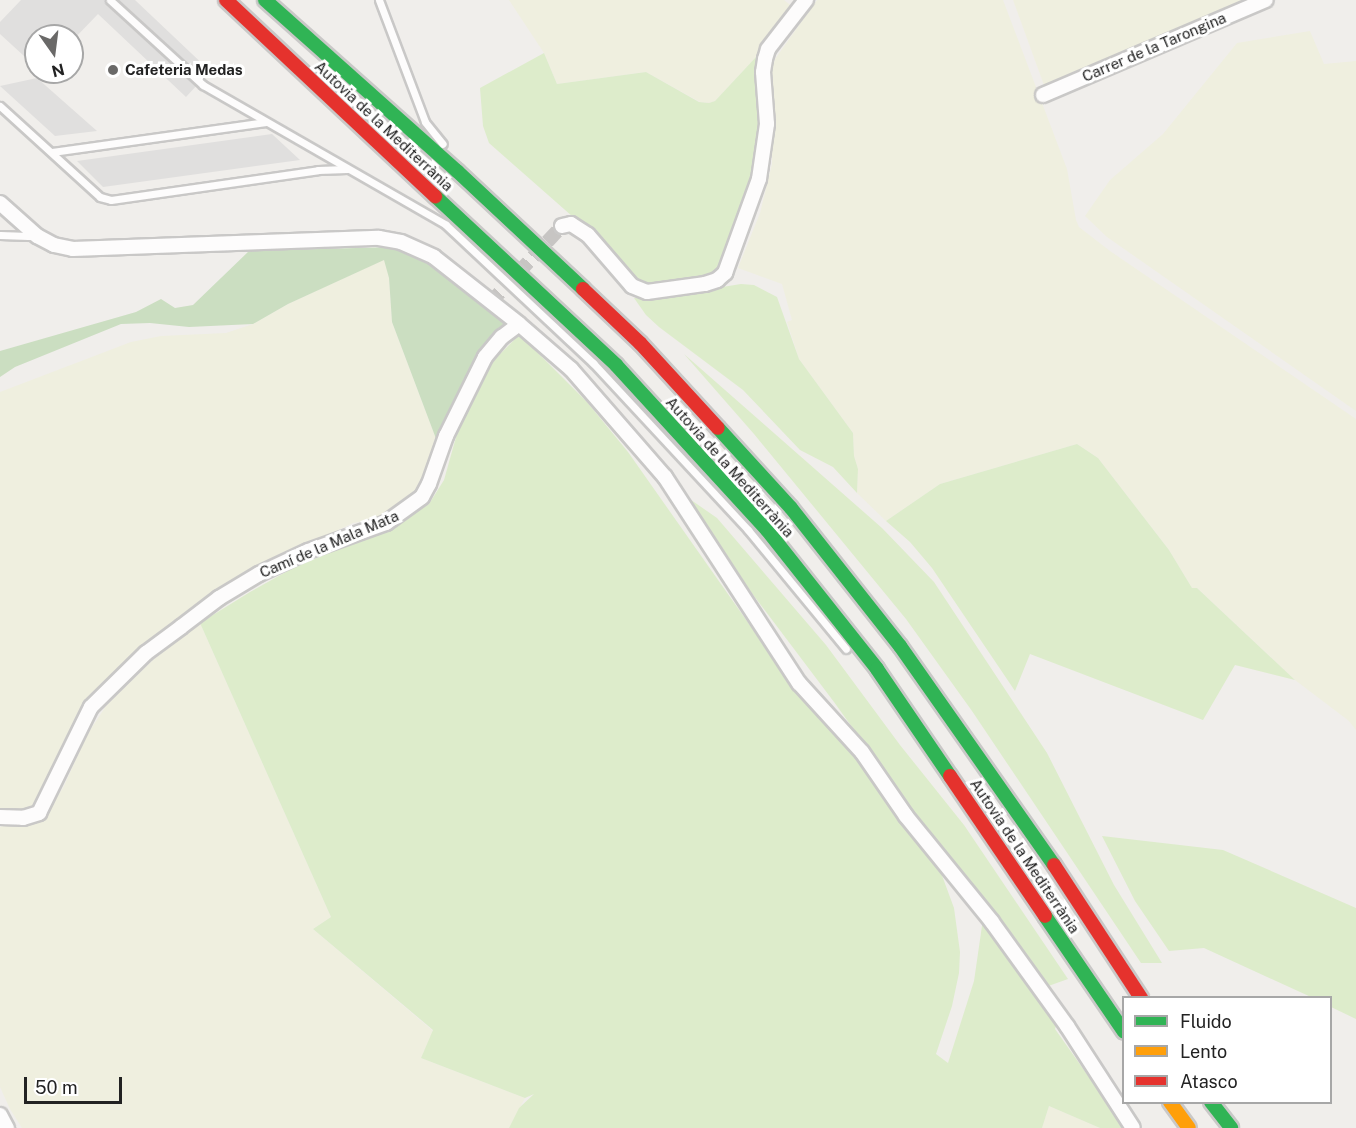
<!DOCTYPE html>
<html>
<head>
<meta charset="utf-8">
<style>
  body { margin:0 }
  #map { position:relative; width:1356px; height:1128px; overflow:hidden; background:#f0eeeb; font-family:"Public Sans",sans-serif }
  div>[style] { position:absolute }
  [style*='--x'] { left:calc(var(--x)*1px); top:calc(var(--y)*1px); width:calc(var(--w)*1px); rotate:calc(var(--a)*1deg) }
  .farmland>* { inset:0; background:#efefdf }
  .grass>* { inset:0; background:#ddeccb }
  .forest>* { inset:0; background:#cbdec1 }
  .parking>* { inset:0; background:#e0dfde }
  .street-tunnel>* { height:14px; margin-top:-7px; transform-origin:0; background:repeating-linear-gradient(90deg,#c7c5c3 0 14px,transparent 0 21px) }
  .roads { filter:drop-shadow(2px 0 #c9c8c7) drop-shadow(-2px 0 #c9c8c7) drop-shadow(0 2px #c9c8c7) drop-shadow(0 -2px #c9c8c7) }
  .lane>* { height:7px; margin:-3.5px; padding:0 3.5px; transform-origin:3.5px; border-radius:3.5px; background:#fdfcfc }
  .street>* { height:14px; margin:-7px; padding:0 7px; transform-origin:7px; border-radius:7px; background:#fdfcfc }
  .fast>* { height:14px; margin:-7px; padding:0 7px; transform-origin:7px; border-radius:7px; background:#30b455 }
  .slow>* { height:14px; margin:-7px; padding:0 7px; transform-origin:7px; border-radius:7px; background:#ff9f0a }
  .jam>* { height:14px; margin:-7px; padding:0 7px; transform-origin:7px; border-radius:7px; background:#e5322d }
  .dots>* { width:16px; height:16px; translate:-50% -50%; box-sizing:border-box; border:3px solid #fff; border-radius:50% }
  span { translate:-50% -50%; white-space:nowrap; text-align:center; line-height:1.15; -webkit-text-stroke:6px #fff; paint-order:stroke }
  .street-label { font-size:15px; color:#222 }
  .poi-label { font-size:15px; color:#222; font-weight:700 }
  .left { translate:0 -50%; text-align:left }
  .legend { position:absolute; left:1122px; top:996px; width:210px; height:108px; box-sizing:border-box; background:#fff; border:2px solid #a7a7a7; margin:0; padding:8px 10px; list-style:none; font-size:18px; color:#222 }
  .legend li { display:flex; align-items:center; gap:12px; height:30px }
  .legend b { width:30px; border:2px solid #a7a7a7 }
  .north { position:absolute; left:24px; top:24px; width:60px; height:60px; box-sizing:border-box; background:#fff; border:2px solid #a7a7a7; border-radius:50%; rotate:166deg; font-size:16px; font-weight:700; line-height:24px; text-align:center; color:#222 }
  .north::after { content:''; display:block; margin:auto; width:21px; height:27px; background:#6a6968; clip-path:polygon(50% 0,100% 100%,50% 72%,0 100%) }
  .scale { position:absolute; left:24px; top:1077px; width:98px; height:27px; box-sizing:border-box; border:3px solid #222; border-top:0; padding-left:8px; font-size:18px; line-height:21px; white-space:nowrap; color:#222; -webkit-text-stroke:4px #fff; paint-order:stroke }
</style>
</head>
<body>
<div id="map">
  <div class="farmland">
    <i style="clip-path:polygon(509px 0,784px 0,794px 8px,756px 57px,715px 101px,709px 103px,700px 102px,646px 72px,557px 84px,544px 53px)"></i>
    <i style="clip-path:polygon(817px 0,1003px 0,1067px 169px,1076px 220px,1079px 227px,1110px 251px,1356px 419px,1356px 730px,1349px 721px,1295px 680px,1197px 588px,1192px 588px,1169px 550px,1098px 458px,1077px 444px,940px 484px,886px 521px,857px 493px,858px 469px,854px 456px,853px 433px,799px 359px,787px 322px,792px 320px,782px 284px,738px 268px,760px 213px,772px 164px,771px 71px,775px 59px)"></i>
    <i style="clip-path:polygon(1013px 0,1249px 0,1045px 88px)"></i>
    <i style="clip-path:polygon(1310px 31px,1324px 64px,1356px 61px,1356px 411px,1107px 237px,1085px 216px,1110px 180px,1163px 134px,1237px 43px)"></i>
    <i style="clip-path:polygon(385px 259px,389px 278px,392px 322px,438px 444px,425px 479px,416px 494px,379px 519px,353px 523px,289px 553px,126px 665px,85px 705px,34px 811px,10px 813px,0 810px,0 392px,131px 342px,161px 336px,226px 333px,253px 324px,288px 304px)"></i>
    <i style="clip-path:polygon(200px 623px,331px 917px,313px 929px,433px 1031px,421px 1058px,525px 1098px,509px 1128px,22px 1128px,10px 1109px,0 1087px,0 827px,46px 813px,63px 788px,87px 735px,106px 706px,153px 660px)"></i>
    <i style="clip-path:polygon(1049px 1106px,1100px 1128px,1042px 1128px)"></i>
  </div>
  <div class="grass">
    <i style="clip-path:polygon(544px 53px,557px 84px,646px 72px,699px 102px,709px 103px,715px 101px,756px 57px,759px 142px,752px 183px,720px 267px,714px 273px,664px 283px,650px 284px,630px 277px,581px 224px,489px 143px,483px 126px,480px 88px)"></i>
    <i style="clip-path:polygon(741px 284px,754px 285px,777px 297px,799px 359px,853px 433px,854px 456px,858px 469px,857px 493px,833px 467px,800px 450px,743px 390px,659px 327px,646px 315px,634px 298px,654px 298px)"></i>
    <i style="clip-path:polygon(522px 332px,538px 353px,587px 402px,628px 452px,773px 658px,873px 777px,928px 849px,940px 870px,954px 908px,960px 952px,959px 973px,952px 1006px,936px 1054px,948px 1063px,974px 981px,983px 919px,1057px 1023px,1055px 1029px,1125px 1128px,1100px 1128px,1049px 1106px,1042px 1128px,509px 1128px,519px 1108px,534px 1094px,525px 1098px,421px 1058px,433px 1030px,313px 929px,331px 917px,200px 623px,250px 592px,293px 568px,391px 527px,429px 504px,444px 480px,460px 423px,476px 388px,495px 359px)"></i>
    <i style="clip-path:polygon(684px 354px,882px 528px,934px 582px,1047px 753px,1114px 885px,1162px 963px,1141px 963px,972px 711px,906px 619px,754px 434px)"></i>
    <i style="clip-path:polygon(1077px 444px,1098px 458px,1169px 550px,1192px 588px,1197px 588px,1295px 680px,1235px 665px,1203px 720px,1030px 654px,1015px 691px,932px 568px,910px 542px,886px 521px,940px 484px)"></i>
    <i style="clip-path:polygon(671px 486px,717px 518px,826px 645px,900px 745px,964px 825px,1068px 979px,1040px 989px,834px 702px)"></i>
    <i style="clip-path:polygon(1102px 836px,1223px 850px,1356px 908px,1356px 1019px,1331px 1007px,1330px 998px,1311px 997px,1204px 948px,1169px 951px,1135px 901px)"></i>
  </div>
  <div class="forest">
    <i style="clip-path:polygon(394px 247px,431px 258px,503px 323px,503px 333px,438px 444px,392px 322px,389px 278px,384px 260px,288px 304px,253px 324px,189px 327px,150px 323px,121px 324px,15px 367px,0 377px,0 351px,136px 312px,161px 299px,175px 308px,193px 305px,249px 251px)"></i>
  </div>
  <div class="parking">
    <i style="clip-path:polygon(21px 0,135px 0,210px 71px,186px 97px,98px 14px,72px 41px,72px 36px,36px 36px,36px 67px,0 34px,0 22px)"></i>
    <i style="clip-path:polygon(37px 78px,97px 131px,55px 136px,0 86px)"></i>
    <i style="clip-path:polygon(272px 134px,300px 160px,103px 187px,77px 161px)"></i>
  </div>
  <div class="street-tunnel">
    <i style="--x:490;--y:303;--w:105;--a:-46.9"></i>
  </div>
  <div class="roads">
    <div class="lane">
      <i style="--x:110;--y:0;--w:126;--a:42.4"></i>
      <i style="--x:203;--y:85;--w:280;--a:29.9"></i>
      <i style="--x:446;--y:225;--w:202;--a:43.2"></i>
      <i style="--x:593;--y:363;--w:228;--a:47.1"></i>
      <i style="--x:748;--y:530;--w:154;--a:50.5"></i>
      <i style="--x:379;--y:0;--w:130;--a:69.3"></i>
      <i style="--x:425;--y:122;--w:28;--a:51"></i>
      <i style="--x:0;--y:106;--w:135;--a:42.3"></i>
      <i style="--x:100;--y:197;--w:11;--a:15"></i>
      <i style="--x:111;--y:200;--w:209;--a:-8.2"></i>
      <i style="--x:318;--y:170;--w:29;--a:-2"></i>
      <i style="--x:52;--y:152;--w:216;--a:-8"></i>
      <i style="--x:0;--y:235;--w:35;--a:2"></i>
    </div>
    <div class="street">
      <i style="--x:1043;--y:95;--w:242;--a:-23.1"></i>
      <i style="--x:0;--y:203;--w:50;--a:41.7"></i>
      <i style="--x:37;--y:236;--w:19;--a:28"></i>
      <i style="--x:54;--y:245;--w:19;--a:12"></i>
      <i style="--x:73;--y:249;--w:306;--a:-2.1"></i>
      <i style="--x:379;--y:238;--w:22;--a:10"></i>
      <i style="--x:401;--y:242;--w:36;--a:24"></i>
      <i style="--x:434;--y:257;--w:108;--a:38.2"></i>
      <i style="--x:519;--y:324;--w:69;--a:40.9"></i>
      <i style="--x:571;--y:369;--w:143;--a:49"></i>
      <i style="--x:665;--y:477;--w:246;--a:57"></i>
      <i style="--x:799;--y:683;--w:93;--a:47.6"></i>
      <i style="--x:862;--y:752;--w:78;--a:55.5"></i>
      <i style="--x:906;--y:816;--w:136;--a:50.9"></i>
      <i style="--x:992;--y:922;--w:128;--a:54.2"></i>
      <i style="--x:1067;--y:1026;--w:121;--a:57.1"></i>
      <i style="--x:562;--y:226;--w:9;--a:-13"></i>
      <i style="--x:571;--y:224;--w:20;--a:33"></i>
      <i style="--x:588;--y:235;--w:67;--a:49.2"></i>
      <i style="--x:632;--y:286;--w:16;--a:22"></i>
      <i style="--x:647;--y:292;--w:59;--a:-7.9"></i>
      <i style="--x:705;--y:284;--w:13;--a:-18"></i>
      <i style="--x:717;--y:280;--w:11;--a:-41"></i>
      <i style="--x:725;--y:273;--w:100;--a:-70.1"></i>
      <i style="--x:759;--y:179;--w:56;--a:-81.7"></i>
      <i style="--x:767;--y:124;--w:52;--a:-94.4"></i>
      <i style="--x:763;--y:72;--w:13;--a:-81"></i>
      <i style="--x:765;--y:59;--w:10;--a:-73"></i>
      <i style="--x:768;--y:49;--w:62;--a:-52.2"></i>
      <i style="--x:0;--y:817;--w:23;--a:2"></i>
      <i style="--x:23;--y:818;--w:17;--a:-17"></i>
      <i style="--x:39;--y:813;--w:118;--a:-63.9"></i>
      <i style="--x:91;--y:707;--w:77;--a:-44.5"></i>
      <i style="--x:146;--y:653;--w:44;--a:-36.6"></i>
      <i style="--x:181;--y:627;--w:48;--a:-37.3"></i>
      <i style="--x:219;--y:598;--w:47;--a:-31"></i>
      <i style="--x:259;--y:574;--w:54;--a:-25.1"></i>
      <i style="--x:308;--y:551;--w:83;--a:-19.7"></i>
      <i style="--x:386;--y:523;--w:44;--a:-35.8"></i>
      <i style="--x:422;--y:497;--w:15;--a:-62"></i>
      <i style="--x:429;--y:484;--w:51;--a:-70.5"></i>
      <i style="--x:446;--y:436;--w:88;--a:-63.7"></i>
      <i style="--x:485;--y:357;--w:26;--a:-50"></i>
      <i style="--x:502;--y:337;--w:21;--a:-37"></i>
      <i style="--x:0;--y:1115;--w:15;--a:62"></i>
    </div>
    <div class="fast">
      <i style="--x:265;--y:0;--w:257;--a:41.7"></i>
      <i style="--x:457;--y:171;--w:173;--a:43.1"></i>
      <i style="--x:435;--y:196;--w:248;--a:43"></i>
      <i style="--x:616;--y:365;--w:224;--a:47.5"></i>
      <i style="--x:767;--y:530;--w:177;--a:51.6"></i>
      <i style="--x:877;--y:669;--w:130;--a:55.7"></i>
      <i style="--x:718;--y:428;--w:108;--a:47.6"></i>
      <i style="--x:791;--y:508;--w:176;--a:51.7"></i>
      <i style="--x:900;--y:646;--w:268;--a:54.9"></i>
      <i style="--x:1045;--y:916;--w:140;--a:55.7"></i>
      <i style="--x:1211;--y:1102;--w:33;--a:52"></i>
    </div>
    <div class="slow">
      <i style="--x:1170;--y:1102;--w:32;--a:54"></i>
    </div>
    <div class="jam">
      <i style="--x:226;--y:0;--w:287;--a:43.2"></i>
      <i style="--x:583;--y:289;--w:79;--a:43.5"></i>
      <i style="--x:640;--y:343;--w:115;--a:47.5"></i>
      <i style="--x:950;--y:776;--w:169;--a:55.8"></i>
      <i style="--x:1054;--y:865;--w:159;--a:56.8"></i>
    </div>
  </div>
  <div class="dots">
    <i style="left:113px;top:70px;background:#6a6968"></i>
  </div>
  <div class="street-label">
    <span style="left:1154px;top:47px;rotate:-23deg">Carrer de la Tarongina</span>
    <span style="left:384px;top:126px;rotate:43deg">Autovia de la Mediterrània</span>
    <span style="left:730px;top:467px;rotate:48deg">Autovia de la Mediterrània</span>
    <span style="left:329px;top:544px;rotate:-23deg">Camí de la Mala Mata</span>
    <span style="left:1025px;top:856px;rotate:56deg">Autovia de la Mediterrània</span>
  </div>
  <div class="poi-label">
    <span class="left" style="left:125px;top:70px">Cafeteria Medas</span>
  </div>
  <ul class="legend">
  <li><b style="height:8px;background:#30b455"></b>Fluido</li>
  <li><b style="height:8px;background:#ff9f0a"></b>Lento</li>
  <li><b style="height:8px;background:#e5322d"></b>Atasco</li>
  </ul>
  <div class="north">N</div>
  <div class="scale">50 m</div>
</div>
</body>
</html>
